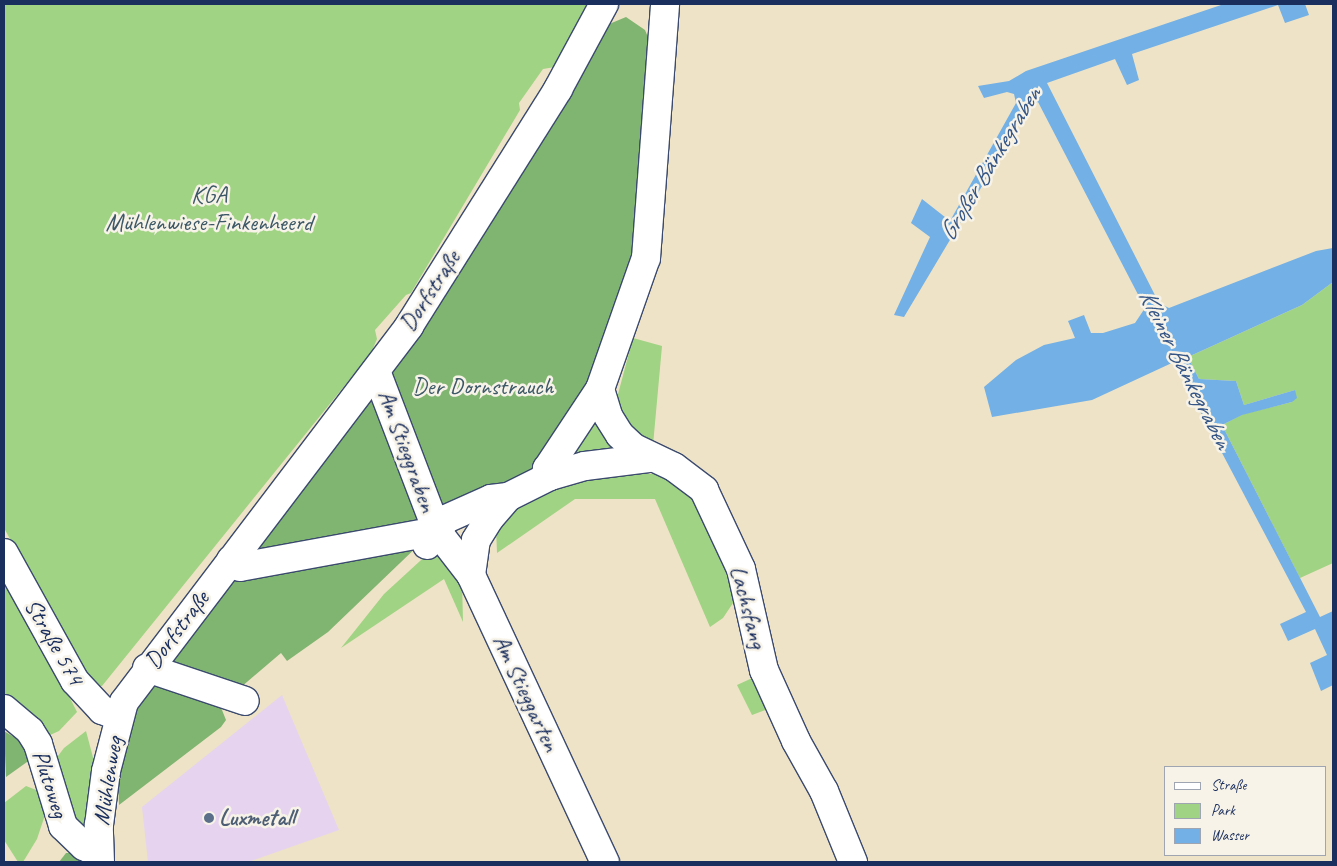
<!DOCTYPE html>
<html>
<head>
<meta charset="utf-8">
<style>
  body { margin:0 }
  #map { position:relative; width:1337px; height:866px; overflow:hidden; background:#eee3c6; font-family:Caveat,sans-serif }
  div>[style] { position:absolute }
  [style*='--x'] { left:calc(var(--x)*1px); top:calc(var(--y)*1px); width:calc(var(--w)*1px); rotate:calc(var(--a)*1deg) }
  .built>* { inset:0; background:#e6d3f0 }
  .green>* { inset:0; background:#a0d383 }
  .forest>* { inset:0; background:#80b571 }
  .water>* { inset:0; background:#73b0e5 }
  .roads { filter:drop-shadow(1px 0 #3b4a6e) drop-shadow(-1px 0 #3b4a6e) drop-shadow(0 1px #3b4a6e) drop-shadow(0 -1px #3b4a6e) }
  .street>* { height:28px; margin:-14px; padding:0 14px; transform-origin:14px; border-radius:14px; background:#fff }
  .dots>* { width:14px; height:14px; translate:-50% -50%; box-sizing:border-box; border:2px solid #f7f3e8; border-radius:50% }
  span { translate:-50% -50%; white-space:nowrap; text-align:center; line-height:1.15; -webkit-text-stroke:5px #f7f3e8; paint-order:stroke }
  .park-label { font-size:24px; color:#3c5867 }
  .street-label { font-size:24px; color:#1b2f5e }
  .service-label { font-size:24px; color:#4e5e75; font-weight:700 }
  .left { translate:0 -50%; text-align:left }
  .water-label { font-size:25px; color:#355686; font-style:italic }
  .frame { position:absolute; inset:0; border:5px solid #1b2f5e; pointer-events:none }
  .legend { position:absolute; left:1164px; top:766px; width:162px; height:90px; box-sizing:border-box; background:#f7f3e8; border:1px solid #9fa5b1; margin:0; padding:6px 9px; list-style:none; font-size:15px; color:#1b2f5e }
  .legend li { display:flex; align-items:center; gap:10px; height:25px }
  .legend b { width:25px; border:1px solid #9fa5b1 }
</style>
</head>
<body>
<div id="map">
  <div class="built">
    <i style="clip-path:polygon(282px 695px,339px 830px,248px 862px,148px 862px,142px 807px)"></i>
  </div>
  <div class="green">
    <i style="clip-path:polygon(4px 4px,587px 4px,555px 67px,543px 69px,519px 103px,520px 110px,411px 293px,406px 295px,375px 330px,377px 339px,371px 353px,102px 686px,90px 686px,4px 528px)"></i>
    <i style="clip-path:polygon(1333px 282px,1333px 563px,1300px 578px,1222px 425px,1243px 414px,1292px 402px,1295px 390px,1244px 405px,1236px 381px,1199px 379px,1188px 357px,1302px 305px)"></i>
    <i style="clip-path:polygon(633px 338px,662px 346px,653px 445px,629px 435px,613px 413px)"></i>
    <i style="clip-path:polygon(598px 406px,630px 453px,565px 466px)"></i>
    <i style="clip-path:polygon(634px 474px,664px 474px,686px 490px,725px 552px,735px 600px,723px 618px,710px 627px,655px 499px,575px 499px,497px 553px,496px 527px,509px 509px,533px 494px,598px 477px)"></i>
    <i style="clip-path:polygon(432px 550px,442px 551px,462px 582px,463px 622px,444px 579px,341px 648px,384px 594px)"></i>
    <i style="clip-path:polygon(4px 568px,77px 712px,59px 731px,50px 735px,39px 733px,4px 704px)"></i>
    <i style="clip-path:polygon(761px 674px,773px 707px,752px 715px,737px 685px)"></i>
    <i style="clip-path:polygon(86px 731px,99px 780px,89px 840px,72px 821px,55px 760px,64px 748px)"></i>
    <i style="clip-path:polygon(26px 786px,44px 793px,45px 815px,37px 839px,23px 862px,18px 862px,4px 840px,4px 803px)"></i>
  </div>
  <div class="forest">
    <i style="clip-path:polygon(626px 17px,645px 30px,656px 57px,638px 258px,607px 346px,556px 436px,523px 480px,424px 540px,328px 632px,287px 661px,281px 653px,220px 705px,226px 720px,221px 727px,119px 805px,118px 780px,129px 724px,140px 699px,602px 27px)"></i>
    <i style="clip-path:polygon(4px 731px,22px 742px,34px 757px,6px 777px)"></i>
    <i style="clip-path:polygon(66px 853px,76px 853px,80px 862px,59px 862px)"></i>
  </div>
  <div class="water">
    <i style="clip-path:polygon(1224px 4px,1305px 4px,1309px 15px,1285px 23px,1278px 5px,1132px 54px,1139px 80px,1127px 85px,1115px 59px,1047px 83px,1159px 303px,1169px 308px,1316px 251px,1333px 248px,1333px 282px,1302px 305px,1188px 357px,1199px 379px,1236px 381px,1244px 405px,1295px 390px,1297px 398px,1292px 402px,1242px 415px,1222px 425px,1320px 617px,1333px 611px,1333px 685px,1321px 691px,1310px 663px,1327px 655px,1315px 629px,1288px 641px,1280px 624px,1306px 612px,1174px 362px,1092px 400px,992px 417px,984px 387px,1016px 360px,1044px 345px,1075px 338px,1068px 321px,1084px 315px,1091px 333px,1103px 333px,1135px 323px,1145px 308px,1038px 102px,1031px 104px,904px 317px,894px 315px,930px 237px,911px 223px,922px 199px,950px 221px,1016px 103px,1014px 94px,1007px 92px,984px 98px,978px 86px,1009px 81px,1026px 71px)"></i>
  </div>
  <div class="roads">
    <div class="street">
      <i style="--x:376;--y:371;--w:171;--a:69.1"></i>
      <i style="--x:437;--y:531;--w:56;--a:52.3"></i>
      <i style="--x:471;--y:575;--w:317;--a:65"></i>
      <i style="--x:600;--y:389;--w:28;--a:73"></i>
      <i style="--x:608;--y:416;--w:22;--a:58"></i>
      <i style="--x:620;--y:435;--w:19;--a:43"></i>
      <i style="--x:634;--y:448;--w:44;--a:25.4"></i>
      <i style="--x:674;--y:467;--w:38;--a:37"></i>
      <i style="--x:704;--y:490;--w:87;--a:64.9"></i>
      <i style="--x:741;--y:569;--w:104;--a:77.2"></i>
      <i style="--x:764;--y:670;--w:78;--a:65.7"></i>
      <i style="--x:796;--y:741;--w:57;--a:60.8"></i>
      <i style="--x:824;--y:791;--w:77;--a:67.8"></i>
      <i style="--x:550;--y:476;--w:36;--a:-16"></i>
      <i style="--x:585;--y:466;--w:64;--a:-7.1"></i>
      <i style="--x:427;--y:545;--w:32;--a:-54"></i>
      <i style="--x:446;--y:519;--w:49;--a:-24"></i>
      <i style="--x:491;--y:499;--w:17;--a:-7"></i>
      <i style="--x:508;--y:497;--w:47;--a:-26.6"></i>
      <i style="--x:550;--y:476;--w:8;--a:-113"></i>
      <i style="--x:547;--y:469;--w:96;--a:-56.5"></i>
      <i style="--x:600;--y:389;--w:139;--a:-70.7"></i>
      <i style="--x:646;--y:258;--w:255;--a:-85.7"></i>
      <i style="--x:4;--y:553;--w:146;--a:61"></i>
      <i style="--x:75;--y:681;--w:40;--a:47"></i>
      <i style="--x:102;--y:710;--w:17;--a:21"></i>
      <i style="--x:231;--y:560;--w:11;--a:38"></i>
      <i style="--x:240;--y:567;--w:200;--a:-10.4"></i>
      <i style="--x:471;--y:575;--w:35;--a:-82"></i>
      <i style="--x:476;--y:540;--w:25;--a:-58"></i>
      <i style="--x:489;--y:519;--w:29;--a:-49"></i>
      <i style="--x:147;--y:668;--w:103;--a:18.6"></i>
      <i style="--x:4;--y:709;--w:34;--a:40"></i>
      <i style="--x:30;--y:731;--w:15;--a:58"></i>
      <i style="--x:38;--y:744;--w:86;--a:73"></i>
      <i style="--x:63;--y:826;--w:29;--a:44"></i>
      <i style="--x:84;--y:846;--w:17;--a:28"></i>
      <i style="--x:100;--y:862;--w:37;--a:-92"></i>
      <i style="--x:99;--y:825;--w:54;--a:-82.6"></i>
      <i style="--x:106;--y:771;--w:71;--a:-75.4"></i>
      <i style="--x:124;--y:702;--w:472;--a:-52.8"></i>
      <i style="--x:409;--y:326;--w:280;--a:-57.8"></i>
      <i style="--x:558;--y:89;--w:97;--a:-61.6"></i>
    </div>
  </div>
  <div class="dots">
    <i style="left:209px;top:818px;background:#5c6f8a"></i>
  </div>
  <div class="park-label">
    <span style="left:209px;top:209px">KGA<br>Mühlenwiese-Finkenheerd</span>
    <span style="left:483px;top:387px">Der Dornstrauch</span>
  </div>
  <div class="street-label">
    <span style="left:430px;top:291px;rotate:-57deg">Dorfstraße</span>
    <span style="left:407px;top:451px;rotate:70deg">Am Stieggraben</span>
    <span style="left:748px;top:607px;rotate:75deg">Lachsfang</span>
    <span style="left:177px;top:630px;rotate:-53deg">Dorfstraße</span>
    <span style="left:54px;top:642px;rotate:60deg">Straße 574</span>
    <span style="left:526px;top:693px;rotate:65deg">Am Stieggarten</span>
    <span style="left:108px;top:781px;rotate:-81deg">Mühlenweg</span>
    <span style="left:50px;top:784px;rotate:72deg">Plutoweg</span>
  </div>
  <div class="service-label">
    <span class="left" style="left:219px;top:818px">Luxmetall</span>
  </div>
  <div class="water-label">
    <span style="left:990px;top:164px;rotate:-59deg">Großer Bänkegraben</span>
    <span style="left:1185px;top:369px;rotate:63deg">Kleiner Bänkegraben</span>
  </div>
  <div class="frame"></div>
  <ul class="legend">
  <li><b style="height:6px;background:#fff"></b>Straße</li>
  <li><b style="height:14px;background:#a0d383"></b>Park</li>
  <li><b style="height:14px;background:#73b0e5"></b>Wasser</li>
  </ul>
</div>
</body>
</html>
